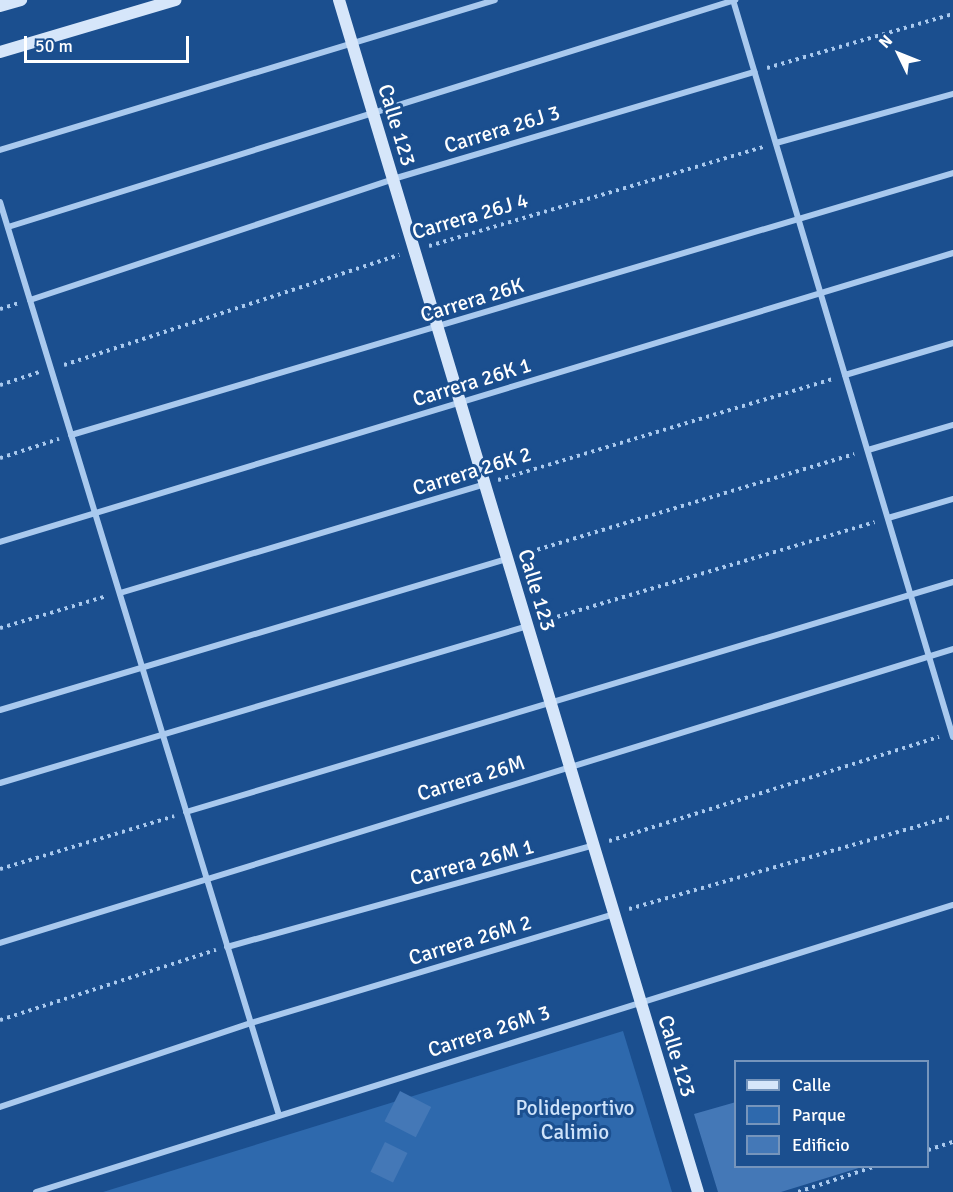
<!DOCTYPE html>
<html>
<head>
<meta charset="utf-8">
<style>
  body { margin:0 }
  #map { position:relative; width:953px; height:1192px; overflow:hidden; background:#1b4f8f; font-family:Signika,sans-serif }
  div>[style] { position:absolute }
  [style*='--x'] { left:calc(var(--x)*1px); top:calc(var(--y)*1px); width:calc(var(--w)*1px); rotate:calc(var(--a)*1deg) }
  .green>* { inset:0; background:#2e69ad }
  .building>* { inset:0; background:#4478b7; transform-origin:0 0 }
  .path>* { height:4px; margin-top:-2px; transform-origin:0; background:repeating-linear-gradient(90deg,#a9c9ee 0 3px,transparent 0 7.5px) }
  .street>* { height:6px; margin:-3px; padding:0 3px; transform-origin:3px; border-radius:3px; background:#a9c9ee }
  .secondary>* { height:12px; margin:-6px; padding:0 6px; transform-origin:6px; border-radius:6px; background:#d6e6fa }
  span { translate:-50% -50%; white-space:nowrap; text-align:center; line-height:1.15; -webkit-text-stroke:6px #1b4f8f; paint-order:stroke }
  .street-label { font-size:21px; color:#fff }
  .park-label { font-size:21px; color:#cfe3fa }
  .legend { position:absolute; left:734px; top:1060px; width:195px; height:108px; box-sizing:border-box; background:#1b4f8f; border:2px solid #7695bc; margin:0; padding:8px 10px; list-style:none; font-size:18px; color:#fff }
  .legend li { display:flex; align-items:center; gap:12px; height:30px }
  .legend b { width:30px; border:2px solid #7695bc }
  .north { position:absolute; left:869px; top:24px; width:60px; height:60px; -webkit-text-stroke:4px #1b4f8f; paint-order:stroke; rotate:313deg; font-size:16px; font-weight:700; line-height:24px; text-align:center; color:#fff }
  .north::after { content:''; display:block; margin:auto; width:21px; height:27px; background:#fff; clip-path:polygon(50% 0,100% 100%,50% 72%,0 100%) }
  .scale { position:absolute; left:24px; top:36px; width:165px; height:27px; box-sizing:border-box; border:3px solid #fff; border-top:0; padding-left:8px; font-size:18px; line-height:21px; white-space:nowrap; color:#fff; -webkit-text-stroke:4px #1b4f8f; paint-order:stroke }
</style>
</head>
<body>
<div id="map">
  <div class="green">
    <i style="clip-path:polygon(623px 1031px,672px 1192px,103px 1192px)"></i>
  </div>
  <div class="building">
    <i style="left:400px;top:1091px;width:35px;height:34px;rotate:27deg"></i>
    <i style="clip-path:polygon(736px 1102px,736px 1166px,862px 1167px,781px 1192px,718px 1192px,694px 1114px)"></i>
    <i style="left:385px;top:1142px;width:25px;height:33px;rotate:26deg"></i>
  </div>
  <div class="path">
    <i style="--x:767;--y:68;--w:194;--a:-16.2"></i>
    <i style="--x:429;--y:246;--w:349;--a:-16.5"></i>
    <i style="--x:0;--y:309;--w:20;--a:-18"></i>
    <i style="--x:64;--y:365;--w:353;--a:-18.2"></i>
    <i style="--x:0;--y:385;--w:41;--a:-18.4"></i>
    <i style="--x:0;--y:458;--w:62;--a:-17.9"></i>
    <i style="--x:498;--y:480;--w:350;--a:-16.8"></i>
    <i style="--x:523;--y:554;--w:346;--a:-16.8"></i>
    <i style="--x:543;--y:621;--w:346;--a:-16.6"></i>
    <i style="--x:0;--y:628;--w:112;--a:-16.7"></i>
    <i style="--x:609;--y:841;--w:346;--a:-17.5"></i>
    <i style="--x:0;--y:869;--w:182;--a:-16.9"></i>
    <i style="--x:629;--y:909;--w:337;--a:-16"></i>
    <i style="--x:0;--y:1020;--w:227;--a:-18"></i>
    <i style="--x:928;--y:1150;--w:26;--a:-18"></i>
    <i style="--x:798;--y:1192;--w:82;--a:-18.4"></i>
  </div>
  <div class="street">
    <i style="--x:733;--y:0;--w:769;--a:73.38"></i>
    <i style="--x:776;--y:143;--w:184;--a:-15.5"></i>
    <i style="--x:0;--y:150;--w:517;--a:-16.86"></i>
    <i style="--x:0;--y:202;--w:955;--a:73.01"></i>
    <i style="--x:8;--y:227;--w:762;--a:-17.34"></i>
    <i style="--x:30;--y:300;--w:383;--a:-18.4"></i>
    <i style="--x:393;--y:179;--w:377;--a:-16.5"></i>
    <i style="--x:845;--y:375;--w:113;--a:-16.5"></i>
    <i style="--x:71;--y:435;--w:920;--a:-16.54"></i>
    <i style="--x:868;--y:450;--w:89;--a:-16.4"></i>
    <i style="--x:888;--y:518;--w:68;--a:-16.3"></i>
    <i style="--x:0;--y:542;--w:996;--a:-16.87"></i>
    <i style="--x:120;--y:593;--w:381;--a:-16.6"></i>
    <i style="--x:0;--y:710;--w:529;--a:-16.59"></i>
    <i style="--x:0;--y:783;--w:551;--a:-16.56"></i>
    <i style="--x:186;--y:812;--w:801;--a:-16.69"></i>
    <i style="--x:0;--y:943;--w:997;--a:-17.14"></i>
    <i style="--x:227;--y:947;--w:381;--a:-15.5"></i>
    <i style="--x:0;--y:1107;--w:265;--a:-18.5"></i>
    <i style="--x:251;--y:1023;--w:379;--a:-16.7"></i>
    <i style="--x:36;--y:1192;--w:961;--a:-17.38"></i>
  </div>
  <div class="secondary">
    <i style="--x:339;--y:0;--w:1245;--a:73.24"></i>
    <i style="--x:0;--y:6;--w:22;--a:-16"></i>
    <i style="--x:0;--y:52;--w:183;--a:-16.5"></i>
  </div>
  <div class="street-label">
    <span style="left:397px;top:125px;rotate:73deg">Calle 123</span>
    <span style="left:502px;top:129px;rotate:-17deg">Carrera 26J 3</span>
    <span style="left:470px;top:216px;rotate:-16deg">Carrera 26J 4</span>
    <span style="left:472px;top:300px;rotate:-17deg">Carrera 26K</span>
    <span style="left:472px;top:382px;rotate:-17deg">Carrera 26K 1</span>
    <span style="left:472px;top:471px;rotate:-17deg">Carrera 26K 2</span>
    <span style="left:537px;top:590px;rotate:73deg">Calle 123</span>
    <span style="left:471px;top:778px;rotate:-17deg">Carrera 26M</span>
    <span style="left:472px;top:862px;rotate:-15deg">Carrera 26M 1</span>
    <span style="left:470px;top:940px;rotate:-17deg">Carrera 26M 2</span>
    <span style="left:489px;top:1031px;rotate:-18deg">Carrera 26M 3</span>
    <span style="left:677px;top:1056px;rotate:73deg">Calle 123</span>
  </div>
  <div class="park-label">
    <span style="left:575px;top:1120px">Polideportivo<br>Calimio</span>
  </div>
  <ul class="legend">
  <li><b style="height:8px;background:#d6e6fa"></b>Calle</li>
  <li><b style="height:16px;background:#2e69ad"></b>Parque</li>
  <li><b style="height:16px;background:#4478b7"></b>Edificio</li>
  </ul>
  <div class="north">N</div>
  <div class="scale">50 m</div>
</div>
</body>
</html>
